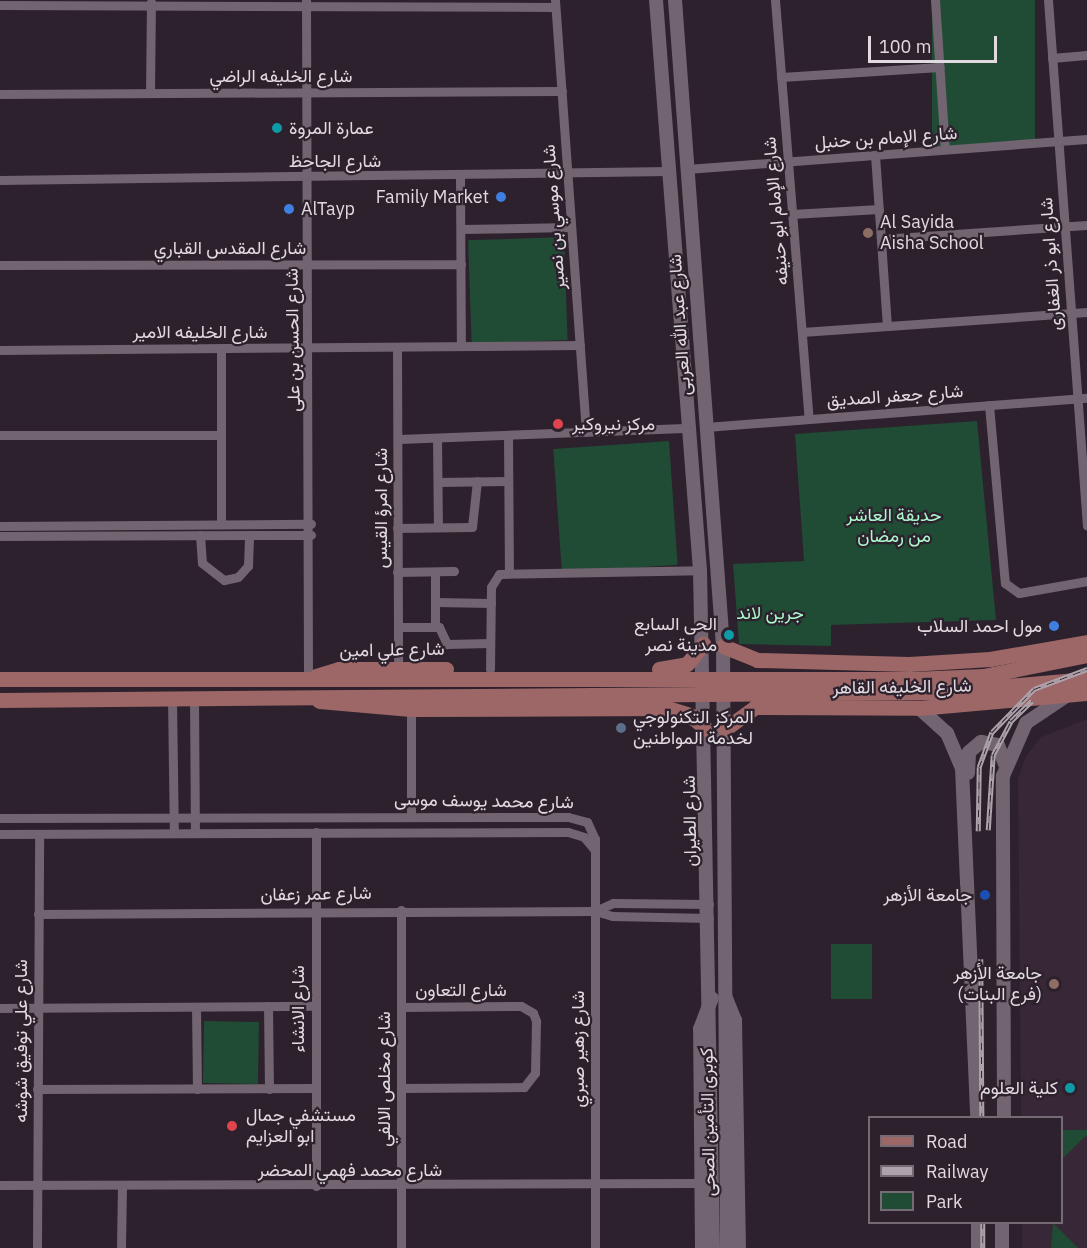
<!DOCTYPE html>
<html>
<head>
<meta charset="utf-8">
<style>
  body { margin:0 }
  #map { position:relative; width:1087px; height:1248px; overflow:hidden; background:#2c212c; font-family:"IBM Plex Sans",Vazirmatn,sans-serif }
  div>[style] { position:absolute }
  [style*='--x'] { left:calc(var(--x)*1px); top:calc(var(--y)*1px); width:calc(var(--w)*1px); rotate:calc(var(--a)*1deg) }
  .built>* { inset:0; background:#372737 }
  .green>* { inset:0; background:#204b35; transform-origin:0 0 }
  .minor>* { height:9px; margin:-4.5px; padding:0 4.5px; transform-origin:4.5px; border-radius:4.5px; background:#726471 }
  .secondary>* { height:14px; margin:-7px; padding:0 7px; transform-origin:7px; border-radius:7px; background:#726471 }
  .primary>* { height:15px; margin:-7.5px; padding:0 7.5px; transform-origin:7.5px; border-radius:7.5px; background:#9c6766 }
  .rail>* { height:4.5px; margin-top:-2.25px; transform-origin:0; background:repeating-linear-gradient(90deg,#2c212c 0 7px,#aca3ac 0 14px); box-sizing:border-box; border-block:2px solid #aca3ac }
  .dots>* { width:16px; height:16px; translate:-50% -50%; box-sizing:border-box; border:3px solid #2c212c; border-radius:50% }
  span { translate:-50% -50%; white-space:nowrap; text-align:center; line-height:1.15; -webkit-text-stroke:4.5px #2c212c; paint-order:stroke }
  .street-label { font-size:18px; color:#e2dae1 }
  .poi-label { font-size:18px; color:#e2dae1 }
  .left { translate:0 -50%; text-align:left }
  .right { translate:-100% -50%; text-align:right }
  .park-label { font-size:18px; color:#aaf9cc }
  .legend { position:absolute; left:868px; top:1116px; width:195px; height:108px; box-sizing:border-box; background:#2c212c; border:2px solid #756b74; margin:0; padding:8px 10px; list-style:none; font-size:18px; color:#e2dae1 }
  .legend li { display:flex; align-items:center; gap:12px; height:30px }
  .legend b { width:30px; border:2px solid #756b74 }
  .scale { position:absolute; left:868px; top:36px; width:129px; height:27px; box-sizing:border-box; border:3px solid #e2dae1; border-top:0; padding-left:8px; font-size:18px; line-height:21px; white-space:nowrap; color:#e2dae1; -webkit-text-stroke:4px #2c212c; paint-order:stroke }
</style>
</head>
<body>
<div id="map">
  <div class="built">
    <i style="clip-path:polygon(1087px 719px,1087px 1248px,1022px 1248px,1022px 1223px,1062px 1222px,1062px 1118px,1021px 1118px,1018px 779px,1026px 756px,1041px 737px)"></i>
  </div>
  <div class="green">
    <i style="left:932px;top:0;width:103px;height:146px"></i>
    <i style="left:564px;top:237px;width:103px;height:96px;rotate:88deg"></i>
    <i style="clip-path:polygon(977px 421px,996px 620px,831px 625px,831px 646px,739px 644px,733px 564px,804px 561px,795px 434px)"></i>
    <i style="left:669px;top:441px;width:124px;height:116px;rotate:86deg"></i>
    <i style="left:831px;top:944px;width:41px;height:55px"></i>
    <i style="left:204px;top:1021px;width:55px;height:62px;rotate:1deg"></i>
    <i style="clip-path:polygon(1062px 1130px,1087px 1130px,1087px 1135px,1062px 1159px)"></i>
    <i style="clip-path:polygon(1053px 1223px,1078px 1248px,1051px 1248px)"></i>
  </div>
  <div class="minor">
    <i style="--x:306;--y:0;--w:680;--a:89.83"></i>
    <i style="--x:555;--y:0;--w:433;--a:85.9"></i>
    <i style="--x:775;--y:0;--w:420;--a:85.4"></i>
    <i style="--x:935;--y:0;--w:149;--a:86.2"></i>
    <i style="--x:1048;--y:0;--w:527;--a:85.76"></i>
    <i style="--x:0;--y:5;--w:555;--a:0.21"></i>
    <i style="--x:1052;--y:58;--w:35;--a:-5"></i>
    <i style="--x:781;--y:77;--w:159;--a:-3.6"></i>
    <i style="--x:150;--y:93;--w:91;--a:-89.4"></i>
    <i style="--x:0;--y:94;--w:562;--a:-0.31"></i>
    <i style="--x:875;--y:155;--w:171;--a:86"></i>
    <i style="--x:687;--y:169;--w:401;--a:-4.3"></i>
    <i style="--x:460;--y:177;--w:169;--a:89.7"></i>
    <i style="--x:0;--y:180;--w:669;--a:-0.77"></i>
    <i style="--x:792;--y:214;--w:87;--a:-3.3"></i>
    <i style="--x:461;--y:229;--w:110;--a:-1"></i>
    <i style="--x:881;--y:239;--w:206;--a:-3.9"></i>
    <i style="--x:0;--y:265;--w:461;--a:-0.1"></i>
    <i style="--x:802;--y:332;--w:286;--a:-4"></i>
    <i style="--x:397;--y:347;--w:322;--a:89.8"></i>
    <i style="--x:221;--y:348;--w:176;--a:90"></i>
    <i style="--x:0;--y:350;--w:580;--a:-0.49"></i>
    <i style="--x:989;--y:405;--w:179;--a:84.9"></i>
    <i style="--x:1005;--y:583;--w:17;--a:36"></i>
    <i style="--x:1019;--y:593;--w:69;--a:-10"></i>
    <i style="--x:706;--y:427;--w:382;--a:-4.4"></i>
    <i style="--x:0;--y:435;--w:221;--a:0"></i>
    <i style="--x:508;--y:435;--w:138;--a:89.6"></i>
    <i style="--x:437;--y:438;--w:89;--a:89.4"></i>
    <i style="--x:399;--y:439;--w:292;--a:-2.2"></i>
    <i style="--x:438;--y:482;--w:70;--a:-0.8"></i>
    <i style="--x:0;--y:526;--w:311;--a:-0.4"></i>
    <i style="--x:397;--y:528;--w:75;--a:-0.8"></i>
    <i style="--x:472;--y:527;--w:46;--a:-83.8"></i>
    <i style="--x:200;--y:535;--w:28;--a:86"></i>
    <i style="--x:202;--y:563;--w:28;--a:38"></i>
    <i style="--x:224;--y:580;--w:14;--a:-12"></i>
    <i style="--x:238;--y:577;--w:15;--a:-48"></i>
    <i style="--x:248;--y:566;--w:31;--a:-88"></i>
    <i style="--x:0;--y:536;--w:311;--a:-0.2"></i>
    <i style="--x:397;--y:572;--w:57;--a:-1"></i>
    <i style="--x:435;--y:572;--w:55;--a:90"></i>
    <i style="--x:435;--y:602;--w:56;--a:1"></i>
    <i style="--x:398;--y:627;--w:41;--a:0"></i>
    <i style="--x:439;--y:627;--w:19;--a:65"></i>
    <i style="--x:447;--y:644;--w:43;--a:-1.3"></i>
    <i style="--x:490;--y:669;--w:82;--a:-89.3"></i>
    <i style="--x:491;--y:587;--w:15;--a:-58"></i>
    <i style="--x:499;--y:574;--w:201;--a:-1.1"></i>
    <i style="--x:194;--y:697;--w:136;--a:89.6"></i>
    <i style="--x:172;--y:698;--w:135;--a:89.2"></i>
    <i style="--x:411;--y:709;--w:107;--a:90"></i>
    <i style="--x:0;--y:818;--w:568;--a:-0.1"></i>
    <i style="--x:568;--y:817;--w:20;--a:15"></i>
    <i style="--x:587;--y:822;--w:19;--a:65"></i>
    <i style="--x:595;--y:839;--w:409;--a:90"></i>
    <i style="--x:0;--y:834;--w:568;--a:-0.2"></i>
    <i style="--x:568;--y:832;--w:17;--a:17"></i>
    <i style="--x:584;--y:837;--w:17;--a:50"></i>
    <i style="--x:595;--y:911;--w:20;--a:-24"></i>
    <i style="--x:613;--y:903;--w:96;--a:0.6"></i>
    <i style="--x:38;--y:914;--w:557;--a:-0.31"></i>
    <i style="--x:595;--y:911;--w:18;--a:16"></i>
    <i style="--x:612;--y:916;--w:97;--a:1.2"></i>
    <i style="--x:268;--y:1006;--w:83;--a:89.3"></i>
    <i style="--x:196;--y:1007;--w:82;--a:89.3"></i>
    <i style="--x:401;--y:1007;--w:120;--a:-0.5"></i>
    <i style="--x:521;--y:1006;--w:14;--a:30"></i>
    <i style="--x:533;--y:1013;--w:9;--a:69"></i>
    <i style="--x:536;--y:1021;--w:52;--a:91.1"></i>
    <i style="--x:535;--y:1073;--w:18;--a:128"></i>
    <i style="--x:524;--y:1087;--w:123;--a:179.5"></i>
    <i style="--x:0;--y:1008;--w:314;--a:-0.4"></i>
    <i style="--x:37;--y:1089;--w:278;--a:-0.2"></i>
    <i style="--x:0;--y:1185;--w:701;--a:-0.16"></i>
    <i style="--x:316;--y:1186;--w:354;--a:-90"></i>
    <i style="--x:37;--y:1248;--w:414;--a:-89.7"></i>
    <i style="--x:121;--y:1248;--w:63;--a:-89.1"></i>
    <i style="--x:401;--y:1248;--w:338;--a:-90"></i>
  </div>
  <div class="secondary">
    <i style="--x:656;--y:0;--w:572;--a:85.59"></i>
    <i style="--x:700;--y:570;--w:678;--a:88.9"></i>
    <i style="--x:675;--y:0;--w:648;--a:85.75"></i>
    <i style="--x:723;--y:646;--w:602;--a:89.62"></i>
    <i style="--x:919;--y:708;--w:38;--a:42"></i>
    <i style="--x:947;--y:733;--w:38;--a:67"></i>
    <i style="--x:962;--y:768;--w:350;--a:87.5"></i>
    <i style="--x:968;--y:773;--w:21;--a:-87"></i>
    <i style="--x:969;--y:752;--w:16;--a:-40"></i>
    <i style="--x:981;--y:742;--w:17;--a:10"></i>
    <i style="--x:998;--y:745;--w:20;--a:70"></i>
    <i style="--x:726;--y:998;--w:24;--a:68"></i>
    <i style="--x:735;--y:1020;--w:228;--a:89"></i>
    <i style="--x:1004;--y:1118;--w:342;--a:-90.2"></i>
    <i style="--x:1003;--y:776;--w:58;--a:-66.5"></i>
    <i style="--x:1026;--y:723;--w:48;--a:-34"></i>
    <i style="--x:978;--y:1222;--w:26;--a:90"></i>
    <i style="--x:702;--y:1248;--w:219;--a:-90.5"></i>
    <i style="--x:700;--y:1029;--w:33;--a:-69"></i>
    <i style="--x:1002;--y:1248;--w:26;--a:-90"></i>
  </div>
  <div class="primary">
    <i style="--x:723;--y:646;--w:37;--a:22"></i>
    <i style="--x:757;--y:660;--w:152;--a:1.5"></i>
    <i style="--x:909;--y:664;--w:81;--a:-3.5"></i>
    <i style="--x:990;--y:659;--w:98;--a:-9.9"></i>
    <i style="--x:659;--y:669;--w:28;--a:-10"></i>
    <i style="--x:687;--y:664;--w:26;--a:-51"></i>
    <i style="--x:316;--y:676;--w:24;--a:-17"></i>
    <i style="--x:339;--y:669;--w:107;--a:0"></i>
    <i style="--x:0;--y:679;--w:913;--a:0"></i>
    <i style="--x:913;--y:679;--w:70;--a:-2.5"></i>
    <i style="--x:983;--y:676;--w:106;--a:-11.4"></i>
    <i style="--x:0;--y:700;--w:940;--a:-0.49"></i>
    <i style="--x:940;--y:692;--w:148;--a:-5.1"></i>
    <i style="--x:319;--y:701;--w:92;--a:5"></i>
    <i style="--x:411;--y:709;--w:256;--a:-0.2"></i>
    <i style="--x:667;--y:708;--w:24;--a:17"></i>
    <i style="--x:690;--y:715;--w:21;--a:41"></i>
    <i style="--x:725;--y:729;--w:37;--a:-36"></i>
    <i style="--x:755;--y:707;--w:164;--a:0.3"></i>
    <i style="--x:919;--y:708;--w:169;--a:-5.1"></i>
  </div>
  <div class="rail">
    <i style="--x:988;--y:830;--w:75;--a:-86.2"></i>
    <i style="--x:993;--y:755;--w:38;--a:-62"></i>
    <i style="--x:1011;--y:721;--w:29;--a:-44"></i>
    <i style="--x:978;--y:831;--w:64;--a:-89.1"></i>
    <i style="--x:979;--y:767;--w:37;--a:-70"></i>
    <i style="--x:992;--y:732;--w:60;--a:-45.7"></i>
    <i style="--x:1034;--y:689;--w:57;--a:-20.7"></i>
    <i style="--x:981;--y:959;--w:159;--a:89.6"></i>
    <i style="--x:983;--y:1222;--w:26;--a:90"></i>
  </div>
  <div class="dots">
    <i style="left:277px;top:128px;background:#0f9aa8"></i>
    <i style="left:501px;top:197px;background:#3f7fe0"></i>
    <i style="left:289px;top:209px;background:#3f7fe0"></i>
    <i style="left:868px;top:233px;background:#8d6e63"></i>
    <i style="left:558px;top:424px;background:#e0444e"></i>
    <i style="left:1054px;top:626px;background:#3f7fe0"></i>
    <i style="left:729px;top:635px;background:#0f9aa8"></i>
    <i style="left:621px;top:728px;background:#5c6f8a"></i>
    <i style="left:985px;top:895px;background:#1a4fb4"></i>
    <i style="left:1054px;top:984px;background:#8d6e63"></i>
    <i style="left:1070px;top:1088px;background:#0f9aa8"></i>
    <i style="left:232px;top:1126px;background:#e0444e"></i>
  </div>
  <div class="street-label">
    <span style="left:281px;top:76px">شارع الخليفه الراضي</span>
    <span style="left:886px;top:138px;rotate:-4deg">شارع الإمام بن حنبل</span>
    <span style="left:335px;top:161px">شارع الجاحظ</span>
    <span style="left:776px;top:211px;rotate:-95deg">شارع الإمام ابو حنيفه</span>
    <span style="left:554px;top:217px;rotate:-94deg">شارع موسي بن نصير</span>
    <span style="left:230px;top:248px">شارع المقدس القباري</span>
    <span style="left:1051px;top:264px;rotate:-94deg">شارع ابو ذر الغفارى</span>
    <span style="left:680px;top:325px;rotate:-94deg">شارع عبد الله العربى</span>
    <span style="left:200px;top:332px">شارع الخليفه الامير</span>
    <span style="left:293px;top:340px;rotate:-91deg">شارع الحسن بن على</span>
    <span style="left:895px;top:396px;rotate:-4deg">شارع جعفر الصديق</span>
    <span style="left:381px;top:508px;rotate:-90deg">شارع امرؤ القيس</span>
    <span style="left:392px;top:650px;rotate:-1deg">شارع علي امين</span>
    <span style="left:902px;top:687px;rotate:-1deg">شارع الخليفه القاهر</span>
    <span style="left:484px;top:801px;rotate:1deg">شارع محمد يوسف موسى</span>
    <span style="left:690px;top:821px;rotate:-91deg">شارع الطيران</span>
    <span style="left:316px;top:894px;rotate:-1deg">شارع عمر زعفان</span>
    <span style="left:461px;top:990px">شارع التعاون</span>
    <span style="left:298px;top:1009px;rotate:-90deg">شارع الانشاء</span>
    <span style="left:21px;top:1041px;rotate:-90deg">شارع علي توفيق شوشه</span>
    <span style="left:578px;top:1049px;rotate:-90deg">شارع زهير صبري</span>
    <span style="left:384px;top:1079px;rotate:-90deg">شارع مخلص الالفي</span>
    <span style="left:708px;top:1122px;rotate:-91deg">كوبرى التأمين الصحى</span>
    <span style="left:350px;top:1170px">شارع محمد فهمي المحضر</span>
  </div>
  <div class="poi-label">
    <span class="left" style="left:289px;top:128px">عمارة المروة</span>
    <span class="right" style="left:489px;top:197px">Family Market</span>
    <span class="left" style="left:301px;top:209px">AlTayp</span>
    <span class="left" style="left:880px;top:233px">Al Sayida<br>Aisha School</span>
    <span class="left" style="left:572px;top:424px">مركز نيروكير</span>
    <span class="right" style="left:717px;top:635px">الحى السابع<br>مدينة نصر</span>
    <span class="right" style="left:1042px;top:626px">مول احمد السلاب</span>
    <span class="left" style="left:633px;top:728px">المركز التكنولوجي<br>لخدمة المواطنين</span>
    <span class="right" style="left:972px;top:895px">جامعة الأزهر</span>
    <span class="right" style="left:1042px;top:984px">جامعة الأزهر<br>(فرع البنات)</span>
    <span class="right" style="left:1058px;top:1088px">كلية العلوم</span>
    <span class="left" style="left:246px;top:1126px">مستشفي جمال<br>ابو العزايم</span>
  </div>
  <div class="park-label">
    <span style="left:894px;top:526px">حديقة العاشر<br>من رمضان</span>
    <span style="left:770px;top:613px">جرين لاند</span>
  </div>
  <ul class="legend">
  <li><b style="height:8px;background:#9c6766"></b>Road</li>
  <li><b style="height:8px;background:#aca3ac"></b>Railway</li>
  <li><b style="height:16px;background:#204b35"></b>Park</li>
  </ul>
  <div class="scale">100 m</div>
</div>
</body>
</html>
